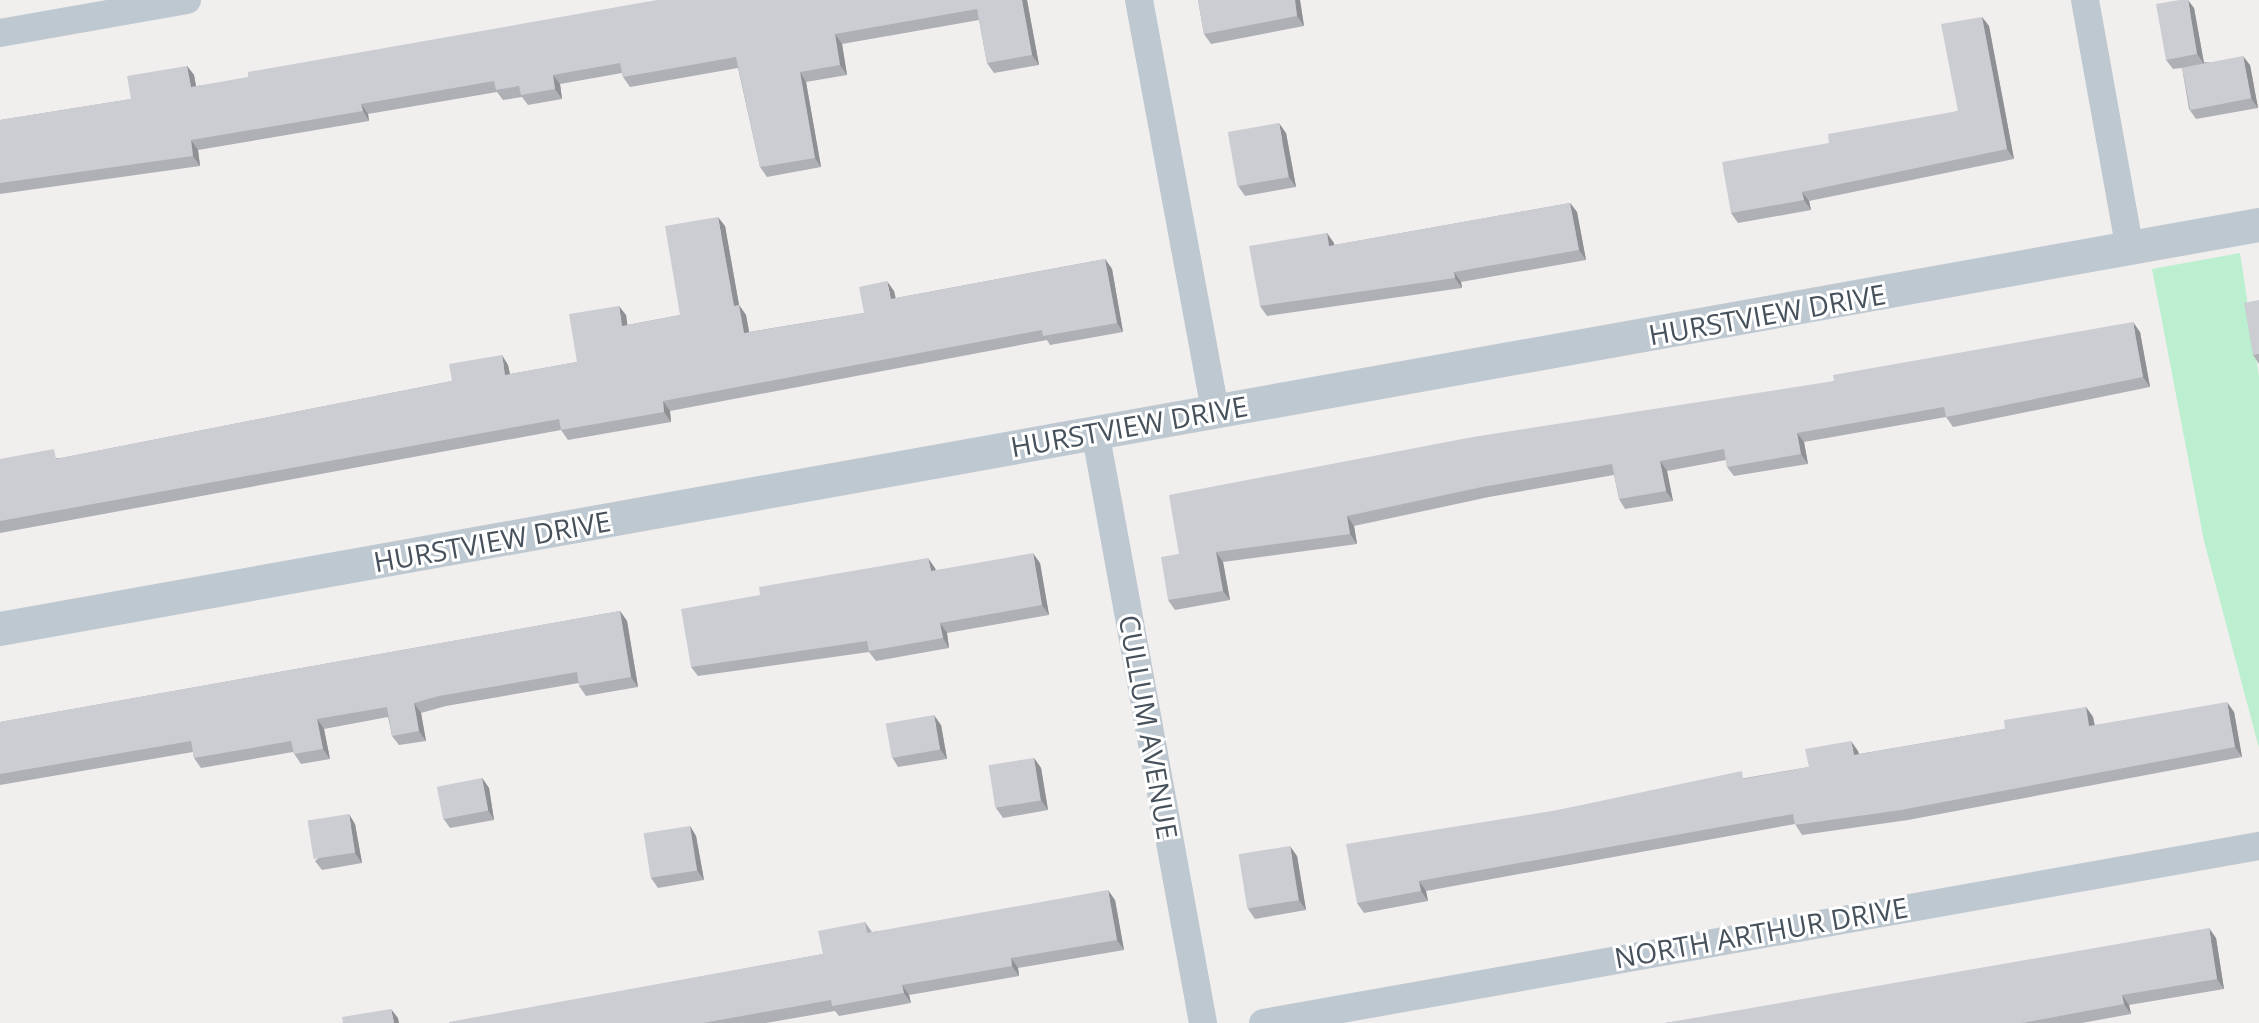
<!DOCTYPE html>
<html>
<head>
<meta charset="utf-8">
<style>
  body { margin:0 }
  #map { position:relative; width:2259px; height:1023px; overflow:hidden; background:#f1eeee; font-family:"Open Sans",sans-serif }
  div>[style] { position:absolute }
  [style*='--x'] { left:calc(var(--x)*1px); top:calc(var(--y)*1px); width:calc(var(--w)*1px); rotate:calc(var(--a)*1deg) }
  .green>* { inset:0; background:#bbefd0 }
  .minor>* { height:28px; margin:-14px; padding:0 14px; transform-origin:14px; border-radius:14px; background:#bec8d0 }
  .tertiary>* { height:34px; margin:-17px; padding:0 17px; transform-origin:17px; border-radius:17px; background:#bec8d0 }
  .wall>* { inset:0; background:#afb0b5 }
  .shaded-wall>* { inset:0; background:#8e9094 }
  .building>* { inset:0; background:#cbcdd3; transform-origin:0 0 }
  span { translate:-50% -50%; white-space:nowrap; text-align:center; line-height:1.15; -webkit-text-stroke:6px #fff; paint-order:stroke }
  .street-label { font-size:28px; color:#46515b }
</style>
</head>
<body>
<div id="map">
  <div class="green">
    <i style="clip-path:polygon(2240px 253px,2259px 377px,2259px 748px,2204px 541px,2152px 269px)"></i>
  </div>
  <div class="minor">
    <i style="--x:1139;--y:0;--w:418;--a:79.5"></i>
    <i style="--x:2085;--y:0;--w:253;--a:79.8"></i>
    <i style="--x:0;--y:33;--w:190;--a:-10"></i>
    <i style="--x:1095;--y:431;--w:602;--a:79.66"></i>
    <i style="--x:1263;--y:1023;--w:1012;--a:-10.08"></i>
  </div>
  <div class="tertiary">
    <i style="--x:0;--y:629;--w:2295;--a:-10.14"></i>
  </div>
  <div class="wall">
    <i style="clip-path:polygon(1027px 0,1039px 65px,994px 73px,987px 63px,979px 20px,842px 44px,847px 75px,806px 82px,821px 167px,767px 177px,760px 167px,738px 68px,630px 87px,623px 77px,622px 73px,560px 84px,562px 99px,528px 105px,522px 97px,503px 100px,497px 92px,368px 114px,369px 121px,198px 150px,200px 166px,0 194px,0 120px,131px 99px,187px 66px,194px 75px,196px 86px)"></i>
    <i style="clip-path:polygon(1198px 0,1300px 0,1304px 26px,1211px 44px,1204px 34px)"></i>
    <i style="clip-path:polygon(2194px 8px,2204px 62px,2250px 65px,2258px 108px,2196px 119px,2189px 109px,2182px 68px,2173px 69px,2166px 60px)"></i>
    <i style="clip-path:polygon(1982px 17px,1989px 26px,2014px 159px,1809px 201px,1811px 210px,1738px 223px,1731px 213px,1829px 143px,1958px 111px)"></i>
    <i style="clip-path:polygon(1286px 133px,1296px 187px,1245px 196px,1238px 186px)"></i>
    <i style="clip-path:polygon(1570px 203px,1577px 212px,1586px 260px,1461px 282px,1462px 288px,1267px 316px,1260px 306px,1327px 233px,1334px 245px)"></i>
    <i style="clip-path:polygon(725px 226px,739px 305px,746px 315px,749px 332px,864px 313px,894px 291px,896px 298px,1105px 259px,1112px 269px,1123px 332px,1050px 345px,1047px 340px,670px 411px,671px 422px,568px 440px,561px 430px,0 533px,0 459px,61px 458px,452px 381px,508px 365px,510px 374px,577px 362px,626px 315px,627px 325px,680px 315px)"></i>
    <i style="clip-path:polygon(2259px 300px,2259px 364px,2253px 355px)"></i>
    <i style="clip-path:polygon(2140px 332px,2150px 387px,1953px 427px,1946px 417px,1804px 442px,1808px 464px,1734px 476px,1727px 467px,1726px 460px,1667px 471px,1673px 501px,1625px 509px,1619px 499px,1614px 475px,1489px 497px,1354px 526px,1357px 544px,1223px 562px,1230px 600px,1175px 610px,1168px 600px,1179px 554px,1834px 381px)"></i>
    <i style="clip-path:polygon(1040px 563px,1049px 615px,947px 633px,949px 648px,876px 661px,869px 652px,698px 676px,691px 667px,935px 568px,936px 570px)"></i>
    <i style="clip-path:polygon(620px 611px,627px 621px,638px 687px,586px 696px,579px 686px,579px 683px,446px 706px,421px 713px,426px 741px,399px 745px,392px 736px,388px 717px,324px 729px,330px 759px,301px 764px,293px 752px,201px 768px,194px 758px,193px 752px,0 785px,0 722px)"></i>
    <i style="clip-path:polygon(2086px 707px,2093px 717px,2095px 725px,2234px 712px,2242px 757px,1908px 820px,1802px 835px,1795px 824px,1426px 891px,1428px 901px,1364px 913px,1357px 903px,1558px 810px,1809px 767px,1858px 751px,1859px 754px,2005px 729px)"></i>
    <i style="clip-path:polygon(941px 725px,947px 759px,898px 767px,892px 757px)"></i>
    <i style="clip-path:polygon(1034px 758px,1041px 768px,1048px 810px,1003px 818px,996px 808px)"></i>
    <i style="clip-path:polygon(482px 778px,489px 788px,494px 820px,450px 828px,443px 818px)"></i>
    <i style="clip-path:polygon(355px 824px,362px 863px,322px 870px,315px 861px)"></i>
    <i style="clip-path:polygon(690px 826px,696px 836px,704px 880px,658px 888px,651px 878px)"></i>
    <i style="clip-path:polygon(1297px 856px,1306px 910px,1255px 919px,1248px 909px)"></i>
    <i style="clip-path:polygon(1115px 900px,1124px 950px,1018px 968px,1019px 976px,909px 995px,911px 1003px,839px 1016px,835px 1011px,766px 1023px,449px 1023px,823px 954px,865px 922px,872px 932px)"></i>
    <i style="clip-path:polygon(2216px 938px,2224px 989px,2129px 1005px,2131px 1014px,2082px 1023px,1665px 1023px)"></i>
  </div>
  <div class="shaded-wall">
    <i style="clip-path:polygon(1022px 0,1027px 0,1039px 65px,1032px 55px)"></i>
    <i style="clip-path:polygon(1295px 0,1300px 0,1304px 26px,1297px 16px)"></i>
    <i style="clip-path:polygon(2188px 0,2194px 8px,2204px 64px,2197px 54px)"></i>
    <i style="clip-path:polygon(1982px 17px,1989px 26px,2014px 159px,2007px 149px)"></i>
    <i style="clip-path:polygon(835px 34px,842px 44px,847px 75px,840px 65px)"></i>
    <i style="clip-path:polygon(2243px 56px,2250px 65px,2258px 108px,2251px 98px)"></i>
    <i style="clip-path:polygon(187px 66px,194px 75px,198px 97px,191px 87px)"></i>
    <i style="clip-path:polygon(800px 72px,806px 82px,821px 167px,815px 158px)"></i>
    <i style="clip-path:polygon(553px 75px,560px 84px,562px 99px,555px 89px)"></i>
    <i style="clip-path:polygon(361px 104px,368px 114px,369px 121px,363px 111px)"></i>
    <i style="clip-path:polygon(1279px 123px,1286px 133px,1296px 187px,1289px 177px)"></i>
    <i style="clip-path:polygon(191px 140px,198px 150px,200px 166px,193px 156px)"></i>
    <i style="clip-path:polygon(1802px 192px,1809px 201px,1811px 210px,1804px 200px)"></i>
    <i style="clip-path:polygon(1570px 203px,1577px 212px,1586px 260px,1579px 250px)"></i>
    <i style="clip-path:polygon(718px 217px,725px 226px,741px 316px,734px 306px)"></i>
    <i style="clip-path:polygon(1327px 233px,1334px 243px,1336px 256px,1329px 246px)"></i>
    <i style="clip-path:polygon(1105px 259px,1112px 269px,1123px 332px,1117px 323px)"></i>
    <i style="clip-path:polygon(1454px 272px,1461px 282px,1462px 288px,1455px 278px)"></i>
    <i style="clip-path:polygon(887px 281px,894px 291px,897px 309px,891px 299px)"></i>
    <i style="clip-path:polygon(739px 305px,746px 315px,751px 342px,744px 333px)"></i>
    <i style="clip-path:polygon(619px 306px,626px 315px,629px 336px,622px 326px)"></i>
    <i style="clip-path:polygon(2133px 322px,2140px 332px,2150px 387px,2143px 377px)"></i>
    <i style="clip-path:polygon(502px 355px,508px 365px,512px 385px,505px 375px)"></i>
    <i style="clip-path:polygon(663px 401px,670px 411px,671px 422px,664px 412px)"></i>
    <i style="clip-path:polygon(1797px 433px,1804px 442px,1808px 464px,1801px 454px)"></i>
    <i style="clip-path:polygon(1660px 461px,1667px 471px,1673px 501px,1666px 491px)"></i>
    <i style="clip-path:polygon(1347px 516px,1354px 526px,1357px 544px,1350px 534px)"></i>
    <i style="clip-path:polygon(1216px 552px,1223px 562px,1230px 600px,1223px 591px)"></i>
    <i style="clip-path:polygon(1033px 553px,1040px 563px,1049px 615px,1042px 605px)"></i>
    <i style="clip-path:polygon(928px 558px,935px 568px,938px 581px,931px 571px)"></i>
    <i style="clip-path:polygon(620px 611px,627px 621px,638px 687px,631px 677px)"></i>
    <i style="clip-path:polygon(940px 623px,947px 633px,949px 648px,943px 638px)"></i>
    <i style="clip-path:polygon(2227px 702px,2234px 712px,2242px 757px,2235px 747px)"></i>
    <i style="clip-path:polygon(414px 703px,421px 713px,426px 741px,419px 731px)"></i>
    <i style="clip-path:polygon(2086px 707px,2093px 717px,2096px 736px,2089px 726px)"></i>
    <i style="clip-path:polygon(934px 715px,941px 725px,947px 759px,940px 749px)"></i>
    <i style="clip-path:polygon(317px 719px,324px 729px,330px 759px,323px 749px)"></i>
    <i style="clip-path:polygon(1851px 741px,1858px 751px,1861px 765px,1854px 755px)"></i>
    <i style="clip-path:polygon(1034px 758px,1041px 768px,1048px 810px,1041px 800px)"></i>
    <i style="clip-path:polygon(482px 778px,489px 788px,494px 820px,488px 810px)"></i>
    <i style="clip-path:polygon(349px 814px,355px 824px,362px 863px,355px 853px)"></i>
    <i style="clip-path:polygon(690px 826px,696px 836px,704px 880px,697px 870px)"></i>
    <i style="clip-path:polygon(1290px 846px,1297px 856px,1306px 910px,1299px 900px)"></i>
    <i style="clip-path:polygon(1419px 881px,1426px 891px,1428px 901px,1421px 891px)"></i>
    <i style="clip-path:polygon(1108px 890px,1115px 900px,1124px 950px,1117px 940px)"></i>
    <i style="clip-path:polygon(2209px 928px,2216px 938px,2224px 989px,2217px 979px)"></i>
    <i style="clip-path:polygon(1011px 958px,1018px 968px,1019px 976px,1012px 966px)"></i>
    <i style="clip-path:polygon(902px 985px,909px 995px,911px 1003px,904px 993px)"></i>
    <i style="clip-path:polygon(2122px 995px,2129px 1005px,2131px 1014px,2124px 1004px)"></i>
    <i style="clip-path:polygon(391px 1009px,398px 1018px,399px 1023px,394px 1023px)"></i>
  </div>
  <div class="building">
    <i style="clip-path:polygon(657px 0,1022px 0,1032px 55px,987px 63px,977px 9px,835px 34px,840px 65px,800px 72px,815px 158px,760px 167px,736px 57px,623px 77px,620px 63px,553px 75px,555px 89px,521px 95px,519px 86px,496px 90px,494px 81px,361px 104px,363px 111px,191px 140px,193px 156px,0 183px,0 120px,131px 99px,127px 76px,187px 66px,191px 87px,248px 77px,248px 72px)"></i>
    <i style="clip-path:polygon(1198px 0,1295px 0,1297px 16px,1204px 34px)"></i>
    <i style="clip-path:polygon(2179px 0,2188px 0,2197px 54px,2166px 60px,2156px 4px)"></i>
    <i style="clip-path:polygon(1982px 17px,2007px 149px,1802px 192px,1804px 200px,1731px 213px,1722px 162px,1829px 143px,1828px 134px,1958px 111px,1941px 24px)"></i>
    <i style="left:2243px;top:56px;width:43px;height:62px;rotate:79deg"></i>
    <i style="left:1279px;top:123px;width:55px;height:52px;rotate:80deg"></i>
    <i style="clip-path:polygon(1570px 203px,1579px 250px,1454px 272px,1455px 278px,1260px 306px,1249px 246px,1327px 233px,1329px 246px)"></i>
    <i style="clip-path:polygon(718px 217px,734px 306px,739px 305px,744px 333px,864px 313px,859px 287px,887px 281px,891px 299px,1105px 259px,1117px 323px,1043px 336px,1042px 330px,663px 401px,664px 412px,561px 430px,559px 419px,0 521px,0 459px,54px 449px,56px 459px,452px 381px,449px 364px,502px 355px,505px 375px,577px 362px,569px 314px,619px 306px,622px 326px,680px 315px,665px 226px)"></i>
    <i style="clip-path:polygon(2259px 300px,2259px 354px,2253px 355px,2244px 303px)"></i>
    <i style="clip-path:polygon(2133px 322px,2143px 377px,1946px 417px,1944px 407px,1797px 433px,1801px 454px,1727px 467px,1724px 449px,1660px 461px,1666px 491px,1619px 499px,1612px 464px,1482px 487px,1347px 516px,1350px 534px,1216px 552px,1223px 591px,1168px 600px,1161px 557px,1179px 554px,1169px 495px,1473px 437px,1834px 381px,1833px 375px)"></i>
    <i style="clip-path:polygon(1033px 553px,1042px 605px,940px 623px,943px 638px,869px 651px,867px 641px,691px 667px,681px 609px,760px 595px,759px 587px,928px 558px,931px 571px)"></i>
    <i style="clip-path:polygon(620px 611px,631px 677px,579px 686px,577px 672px,439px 696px,414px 703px,419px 731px,392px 736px,387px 707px,317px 719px,323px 749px,294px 754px,291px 741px,194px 758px,191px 741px,0 774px,0 722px)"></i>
    <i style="clip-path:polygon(2227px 702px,2235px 747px,1901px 810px,1795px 825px,1793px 814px,1419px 881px,1421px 891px,1357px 903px,1346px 844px,1558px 810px,1742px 771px,1743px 779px,1809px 767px,1805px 749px,1851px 741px,1854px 755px,2005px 729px,2004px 720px,2086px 707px,2089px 726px)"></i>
    <i style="left:934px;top:715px;width:35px;height:49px;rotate:80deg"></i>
    <i style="left:1034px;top:758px;width:43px;height:46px;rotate:81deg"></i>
    <i style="left:482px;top:778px;width:33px;height:46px;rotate:79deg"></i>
    <i style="left:349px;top:814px;width:39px;height:42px;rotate:81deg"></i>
    <i style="left:690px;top:826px;width:45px;height:47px;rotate:81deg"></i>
    <i style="left:1290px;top:846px;width:55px;height:52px;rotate:81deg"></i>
    <i style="clip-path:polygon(1108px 890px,1117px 940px,1011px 958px,1012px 966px,902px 985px,904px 993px,832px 1006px,831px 1000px,703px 1023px,449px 1023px,449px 1022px,823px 954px,818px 931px,865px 922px,867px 933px)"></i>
    <i style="clip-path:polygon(2209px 928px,2217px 979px,2122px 995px,2124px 1004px,2022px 1023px,1665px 1023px)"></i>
    <i style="clip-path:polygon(391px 1009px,394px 1023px,343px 1023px,342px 1017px)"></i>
  </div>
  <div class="street-label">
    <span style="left:1767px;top:314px;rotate:-10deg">HURSTVIEW DRIVE</span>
    <span style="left:1129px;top:426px;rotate:-10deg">HURSTVIEW DRIVE</span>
    <span style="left:492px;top:541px;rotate:-10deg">HURSTVIEW DRIVE</span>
    <span style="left:1149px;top:727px;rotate:80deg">CULLUM AVENUE</span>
    <span style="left:1761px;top:932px;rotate:-10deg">NORTH ARTHUR DRIVE</span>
  </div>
</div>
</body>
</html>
